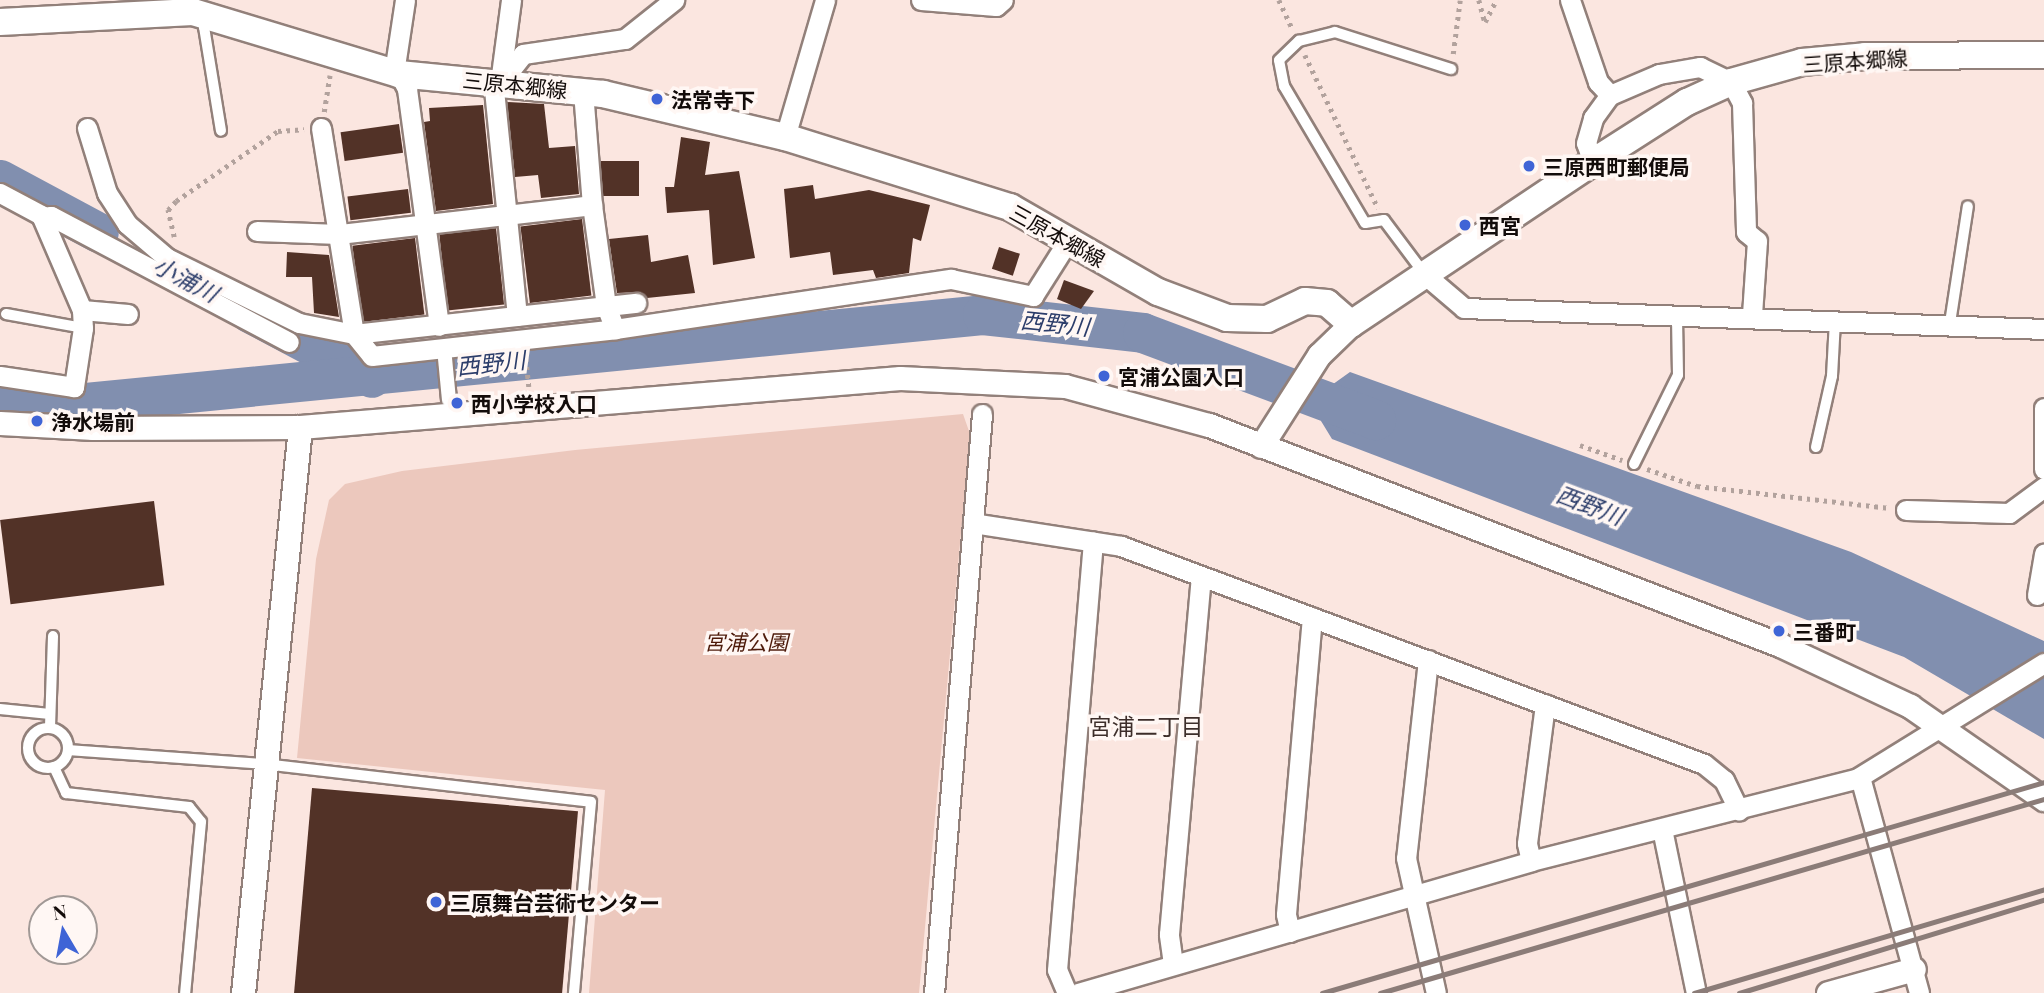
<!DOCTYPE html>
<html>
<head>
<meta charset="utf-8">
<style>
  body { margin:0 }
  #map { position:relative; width:2044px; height:993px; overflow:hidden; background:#fbe6e0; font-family:"Playfair Display","Noto Sans JP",serif }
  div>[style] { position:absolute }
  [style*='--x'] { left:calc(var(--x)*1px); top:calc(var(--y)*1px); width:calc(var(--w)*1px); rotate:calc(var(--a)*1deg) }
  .green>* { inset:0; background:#ecc8bd }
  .water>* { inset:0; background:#818faf }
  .river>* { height:40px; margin:-20px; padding:0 20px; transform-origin:20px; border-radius:20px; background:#818faf }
  .building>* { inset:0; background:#523227; transform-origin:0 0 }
  .path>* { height:4.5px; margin-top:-2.25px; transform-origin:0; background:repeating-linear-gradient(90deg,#b2a29d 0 3.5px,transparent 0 8.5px) }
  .roads { filter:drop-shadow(2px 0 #92807a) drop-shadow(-2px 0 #92807a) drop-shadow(0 2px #92807a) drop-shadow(0 -2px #92807a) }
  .service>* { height:10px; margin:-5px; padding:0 5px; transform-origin:5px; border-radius:5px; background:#fff }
  .service>.ring { margin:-5px; padding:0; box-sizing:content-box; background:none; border:10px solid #fff; border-radius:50% }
  .pedestrian>* { height:14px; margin:-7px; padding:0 7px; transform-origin:7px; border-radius:7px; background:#fff }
  .minor>* { height:19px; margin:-9.5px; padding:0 9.5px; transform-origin:9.5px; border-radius:9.5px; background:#fff }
  .tertiary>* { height:23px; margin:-11.5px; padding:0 11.5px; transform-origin:11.5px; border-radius:11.5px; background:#fff }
  .secondary>* { height:26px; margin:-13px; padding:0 13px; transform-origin:13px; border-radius:13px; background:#fff }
  .rail>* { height:5px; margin:-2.5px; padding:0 2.5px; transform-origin:2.5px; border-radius:2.5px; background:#8b7c78 }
  .dots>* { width:19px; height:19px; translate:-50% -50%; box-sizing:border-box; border:4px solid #fff7f4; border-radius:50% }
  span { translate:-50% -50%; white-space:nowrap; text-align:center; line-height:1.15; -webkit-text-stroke:7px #fff7f4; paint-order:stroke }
  .street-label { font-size:21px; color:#130c0a }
  .poi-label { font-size:21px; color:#130c0a; font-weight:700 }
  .left { translate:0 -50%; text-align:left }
  .park-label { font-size:21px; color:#4d1a0a; font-style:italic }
  .water-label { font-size:23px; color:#2c3d6a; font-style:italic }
  .neighbourhood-label { font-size:23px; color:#3d2e2a }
  .north { position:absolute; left:28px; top:895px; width:70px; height:70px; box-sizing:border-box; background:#fff7f4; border:2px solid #a19996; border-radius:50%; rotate:350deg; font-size:19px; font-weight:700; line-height:28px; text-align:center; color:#130c0a }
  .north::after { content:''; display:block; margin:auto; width:24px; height:32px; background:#3f64d6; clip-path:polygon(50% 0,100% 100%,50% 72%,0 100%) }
</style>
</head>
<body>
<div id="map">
  <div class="green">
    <i style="clip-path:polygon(963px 414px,970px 434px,919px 993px,589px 993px,605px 790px,297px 758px,316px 559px,329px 500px,345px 484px,402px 471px,575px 450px)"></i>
  </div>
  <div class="water">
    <i style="clip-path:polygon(1350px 372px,1851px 552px,2044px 641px,2044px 739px,1904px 657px,1332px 439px,1321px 421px,1329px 387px)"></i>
  </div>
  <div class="river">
    <i style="--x:0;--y:180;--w:112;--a:28.2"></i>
    <i style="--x:250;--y:313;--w:138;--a:28"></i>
    <i style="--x:0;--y:401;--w:86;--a:1.3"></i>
    <i style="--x:86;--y:403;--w:901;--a:-5.6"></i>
    <i style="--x:983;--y:315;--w:161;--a:6.4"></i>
    <i style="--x:1143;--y:333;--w:249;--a:20.5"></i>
  </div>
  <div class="building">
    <i style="clip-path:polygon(507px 102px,544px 104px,549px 148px,575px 146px,579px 194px,541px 198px,538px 175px,515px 177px)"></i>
    <i style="clip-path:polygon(483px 105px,493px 204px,436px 211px,424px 122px,430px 121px,429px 108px)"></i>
    <i style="left:399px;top:124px;width:29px;height:59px;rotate:82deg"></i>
    <i style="clip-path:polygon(681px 137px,710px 142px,705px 175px,739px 171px,755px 258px,713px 265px,709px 210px,667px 213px,665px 187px,674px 187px)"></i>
    <i style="left:601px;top:161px;width:38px;height:35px"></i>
    <i style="clip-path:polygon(813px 185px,815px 199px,869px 190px,930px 205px,921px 241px,913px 238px,909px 273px,876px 278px,873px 270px,833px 275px,830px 252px,790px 258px,784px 189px)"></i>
    <i style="left:408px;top:189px;width:24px;height:61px;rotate:83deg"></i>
    <i style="left:582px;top:219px;width:77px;height:62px;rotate:83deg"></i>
    <i style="left:496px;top:228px;width:77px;height:57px;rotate:84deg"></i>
    <i style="clip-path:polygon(648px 235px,651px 262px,688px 255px,695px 293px,647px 298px,640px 292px,617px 293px,609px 239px)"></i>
    <i style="left:415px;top:238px;width:77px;height:63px;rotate:83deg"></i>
    <i style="left:999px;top:247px;width:22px;height:23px;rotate:18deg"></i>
    <i style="clip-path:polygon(287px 252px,329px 255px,339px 317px,314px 313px,312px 277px,286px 277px)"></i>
    <i style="clip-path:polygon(1064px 280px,1094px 291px,1081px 309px,1057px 299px)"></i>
    <i style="left:154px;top:501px;width:85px;height:155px;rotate:83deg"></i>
    <i style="left:312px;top:788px;width:267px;height:206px;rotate:5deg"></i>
  </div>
  <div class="path">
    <i style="--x:1279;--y:0;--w:31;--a:65"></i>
    <i style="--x:1479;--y:0;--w:23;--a:75"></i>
    <i style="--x:1485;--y:22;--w:25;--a:-63"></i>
    <i style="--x:1453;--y:54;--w:54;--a:-82.6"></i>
    <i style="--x:1305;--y:55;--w:170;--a:64.5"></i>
    <i style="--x:324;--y:112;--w:37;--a:-81"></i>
    <i style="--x:174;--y:237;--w:28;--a:-103"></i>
    <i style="--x:168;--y:210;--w:12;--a:-48"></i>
    <i style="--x:176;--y:201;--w:124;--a:-34.5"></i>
    <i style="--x:278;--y:131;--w:26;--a:-4"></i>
    <i style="--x:526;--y:358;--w:29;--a:84"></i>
    <i style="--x:1580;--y:445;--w:45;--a:19.7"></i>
    <i style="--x:1647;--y:469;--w:53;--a:18.8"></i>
    <i style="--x:1697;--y:486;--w:194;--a:6.5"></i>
  </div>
  <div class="roads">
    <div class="service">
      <i style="--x:208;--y:18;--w:10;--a:114"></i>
      <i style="--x:204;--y:27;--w:105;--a:80.7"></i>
      <i style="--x:1423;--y:272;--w:65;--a:-126.9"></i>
      <i style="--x:1384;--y:220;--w:19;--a:171"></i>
      <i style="--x:1365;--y:223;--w:159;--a:-120.6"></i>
      <i style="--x:1284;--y:86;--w:26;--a:-101"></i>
      <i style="--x:1279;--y:60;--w:28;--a:-44"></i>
      <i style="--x:1299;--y:41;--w:37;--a:-14"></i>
      <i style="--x:1335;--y:32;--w:122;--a:17.7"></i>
      <i style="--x:6;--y:314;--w:78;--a:10.3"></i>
      <i style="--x:1950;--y:323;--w:118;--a:-81.3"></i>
      <i style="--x:1816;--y:447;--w:73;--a:-77.3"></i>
      <i style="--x:1832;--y:376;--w:56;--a:-86.9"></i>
      <i style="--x:1634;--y:464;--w:99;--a:-63.7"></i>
      <i style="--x:1678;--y:375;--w:60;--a:-91"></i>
      <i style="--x:0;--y:709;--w:50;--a:5.7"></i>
      <i style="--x:50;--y:727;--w:91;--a:-88.1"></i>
      <i class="ring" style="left:28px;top:728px;width:30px;height:30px"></i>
      <i style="--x:69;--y:750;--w:196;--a:4.1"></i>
      <i style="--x:264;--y:764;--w:329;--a:6.6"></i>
      <i style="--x:591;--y:802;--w:192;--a:95.1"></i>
      <i style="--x:54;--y:767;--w:29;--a:65"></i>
      <i style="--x:66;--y:793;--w:124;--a:6.5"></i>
      <i style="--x:189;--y:807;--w:19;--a:51"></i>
      <i style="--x:201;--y:822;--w:172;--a:95.3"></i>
    </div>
    <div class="pedestrian">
      <i style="--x:444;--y:348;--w:52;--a:84.5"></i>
    </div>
    <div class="minor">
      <i style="--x:405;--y:0;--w:67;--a:98.6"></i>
      <i style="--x:395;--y:66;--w:26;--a:62"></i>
      <i style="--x:407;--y:89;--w:239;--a:82.3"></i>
      <i style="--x:921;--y:0;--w:75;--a:4.6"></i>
      <i style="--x:996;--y:6;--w:9;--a:-41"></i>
      <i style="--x:1570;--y:0;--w:87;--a:71.1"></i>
      <i style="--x:1598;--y:82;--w:18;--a:47"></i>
      <i style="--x:501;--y:75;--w:76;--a:-82.4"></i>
      <i style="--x:583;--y:91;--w:114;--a:85.5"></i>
      <i style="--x:592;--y:205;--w:102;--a:82.1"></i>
      <i style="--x:606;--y:306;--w:25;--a:69"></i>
      <i style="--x:615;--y:329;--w:340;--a:-8.5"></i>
      <i style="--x:951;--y:279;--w:84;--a:11.7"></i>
      <i style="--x:1033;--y:296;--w:67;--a:-57.7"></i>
      <i style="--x:87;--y:128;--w:68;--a:72.9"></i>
      <i style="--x:107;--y:193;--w:37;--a:57"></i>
      <i style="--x:127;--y:224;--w:52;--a:40.4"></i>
      <i style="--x:167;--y:258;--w:147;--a:26.2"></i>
      <i style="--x:299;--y:323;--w:56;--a:11.3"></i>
      <i style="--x:354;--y:334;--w:284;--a:-6.3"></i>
      <i style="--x:321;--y:128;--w:209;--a:80.9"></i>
      <i style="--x:354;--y:334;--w:28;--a:51"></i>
      <i style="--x:372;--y:356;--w:244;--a:-6.3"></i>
      <i style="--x:785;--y:137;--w:143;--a:-73.7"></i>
      <i style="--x:1593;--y:162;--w:20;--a:-110"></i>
      <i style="--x:1586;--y:143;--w:26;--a:-74"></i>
      <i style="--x:1593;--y:118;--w:29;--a:-54"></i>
      <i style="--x:1610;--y:95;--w:53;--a:-23.2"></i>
      <i style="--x:1659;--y:74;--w:42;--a:-9.7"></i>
      <i style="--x:1700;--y:67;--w:34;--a:26"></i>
      <i style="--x:1731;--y:82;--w:24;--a:62"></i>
      <i style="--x:1742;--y:103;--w:129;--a:88.2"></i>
      <i style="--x:1746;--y:232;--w:14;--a:39"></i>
      <i style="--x:1757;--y:241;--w:74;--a:93.9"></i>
      <i style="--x:0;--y:193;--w:47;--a:28.2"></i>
      <i style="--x:41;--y:215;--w:103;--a:66.7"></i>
      <i style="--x:82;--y:310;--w:18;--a:87"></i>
      <i style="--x:83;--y:328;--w:60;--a:98.7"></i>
      <i style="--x:74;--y:387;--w:75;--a:-171.5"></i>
      <i style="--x:42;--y:217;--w:9;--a:-6"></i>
      <i style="--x:51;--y:216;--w:269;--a:27.9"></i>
      <i style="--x:257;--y:231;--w:82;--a:2.1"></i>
      <i style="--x:339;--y:234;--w:255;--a:-6.5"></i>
      <i style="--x:1423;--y:273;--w:54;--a:40.5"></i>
      <i style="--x:1464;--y:308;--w:580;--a:2.07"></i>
      <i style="--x:82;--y:310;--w:46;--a:5"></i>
      <i style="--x:517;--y:316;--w:226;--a:-95.8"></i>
      <i style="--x:494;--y:91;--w:47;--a:-51.9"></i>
      <i style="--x:523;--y:54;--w:103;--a:-8.4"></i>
      <i style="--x:625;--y:39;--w:63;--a:-38.5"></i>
      <i style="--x:2044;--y:408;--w:61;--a:90"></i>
      <i style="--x:1906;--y:510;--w:103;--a:1.7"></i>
      <i style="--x:2009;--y:513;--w:44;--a:-36.6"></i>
      <i style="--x:973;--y:523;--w:150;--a:8.8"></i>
      <i style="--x:1121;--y:546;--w:622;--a:20.5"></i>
      <i style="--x:1704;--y:764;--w:26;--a:39"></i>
      <i style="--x:1724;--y:780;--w:34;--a:64"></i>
      <i style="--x:2037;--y:595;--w:42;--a:-80.3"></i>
      <i style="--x:1428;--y:660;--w:199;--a:96.3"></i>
      <i style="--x:1406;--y:858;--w:138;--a:77.5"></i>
      <i style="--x:1860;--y:777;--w:224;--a:74.7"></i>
      <i style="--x:1662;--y:829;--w:167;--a:78.3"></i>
      <i style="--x:1531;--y:861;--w:18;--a:-103"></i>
      <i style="--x:1527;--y:843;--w:140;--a:-82.6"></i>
      <i style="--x:1290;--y:932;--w:18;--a:-103"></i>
      <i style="--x:1286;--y:914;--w:298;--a:-85"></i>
      <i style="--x:1173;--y:964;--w:30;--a:-98"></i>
      <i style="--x:1169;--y:934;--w:359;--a:-84.9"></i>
      <i style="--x:934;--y:993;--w:581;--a:-85.26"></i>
      <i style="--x:1067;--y:993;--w:25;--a:-113"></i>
      <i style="--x:1057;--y:970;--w:430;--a:-85.2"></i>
      <i style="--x:1078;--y:993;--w:472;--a:-16.2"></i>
      <i style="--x:1531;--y:861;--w:335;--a:-14.2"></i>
      <i style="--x:1856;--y:779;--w:221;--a:-31.7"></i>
    </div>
    <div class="tertiary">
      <i style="--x:0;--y:423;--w:93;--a:3.1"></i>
      <i style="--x:93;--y:428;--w:207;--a:-0.3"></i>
      <i style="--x:300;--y:427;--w:602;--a:-4.67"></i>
      <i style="--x:900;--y:378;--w:165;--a:2.8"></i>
      <i style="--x:1065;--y:386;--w:149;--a:15.2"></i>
      <i style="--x:1209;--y:425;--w:612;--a:21.07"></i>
      <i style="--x:1780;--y:645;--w:144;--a:25.1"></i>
      <i style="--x:1910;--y:706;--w:163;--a:34.8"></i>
      <i style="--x:1261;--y:446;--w:108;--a:-57.5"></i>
      <i style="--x:1319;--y:355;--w:45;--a:-44.1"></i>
      <i style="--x:243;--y:993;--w:569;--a:-84.25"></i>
      <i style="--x:1828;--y:993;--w:89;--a:-15.6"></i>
    </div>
    <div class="secondary">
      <i style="--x:0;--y:22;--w:193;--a:-3"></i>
      <i style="--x:193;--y:12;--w:215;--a:16.8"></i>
      <i style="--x:399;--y:74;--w:205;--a:5.6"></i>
      <i style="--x:603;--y:94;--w:187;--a:13.3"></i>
      <i style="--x:785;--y:137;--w:236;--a:17.3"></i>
      <i style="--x:1010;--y:207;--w:171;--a:29.9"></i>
      <i style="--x:1158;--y:292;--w:74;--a:20.6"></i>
      <i style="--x:1227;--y:318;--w:40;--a:1.4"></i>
      <i style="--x:1267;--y:319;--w:42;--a:-25.3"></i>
      <i style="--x:1305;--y:301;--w:22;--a:5"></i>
      <i style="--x:1327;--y:303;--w:32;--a:41"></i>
      <i style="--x:1351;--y:324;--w:291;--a:-33.8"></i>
      <i style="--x:1593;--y:162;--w:112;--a:-32.6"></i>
      <i style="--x:1687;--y:102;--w:48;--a:-24.4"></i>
      <i style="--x:1731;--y:82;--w:74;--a:-15.7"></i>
      <i style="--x:1802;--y:62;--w:63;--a:-5.4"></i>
      <i style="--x:1865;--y:56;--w:179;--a:-0.3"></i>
    </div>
  </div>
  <div class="rail">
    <i style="--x:1322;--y:993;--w:752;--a:-16.29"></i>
    <i style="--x:1380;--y:993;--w:692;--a:-16.29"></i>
    <i style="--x:1694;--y:993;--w:365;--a:-16.5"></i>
    <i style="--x:1739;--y:993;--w:319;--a:-17"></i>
  </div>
  <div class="dots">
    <i style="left:657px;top:99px;background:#3f64d6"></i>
    <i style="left:1529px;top:166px;background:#3f64d6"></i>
    <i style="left:1465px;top:225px;background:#3f64d6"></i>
    <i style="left:1104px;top:376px;background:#3f64d6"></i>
    <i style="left:457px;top:403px;background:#3f64d6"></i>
    <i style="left:37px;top:421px;background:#3f64d6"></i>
    <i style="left:1779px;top:631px;background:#3f64d6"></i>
    <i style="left:436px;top:902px;background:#3f64d6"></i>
  </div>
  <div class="street-label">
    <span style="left:1855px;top:60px;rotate:-4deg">三原本郷線</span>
    <span style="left:515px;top:84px;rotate:6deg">三原本郷線</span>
    <span style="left:1058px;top:235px;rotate:29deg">三原本郷線</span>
  </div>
  <div class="poi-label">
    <span class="left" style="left:671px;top:99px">法常寺下</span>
    <span class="left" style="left:1543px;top:166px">三原西町郵便局</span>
    <span class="left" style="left:1479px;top:225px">西宮</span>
    <span class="left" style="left:1118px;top:376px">宮浦公園入口</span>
    <span class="left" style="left:471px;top:403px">西小学校入口</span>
    <span class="left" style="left:51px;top:421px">浄水場前</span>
    <span class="left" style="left:1793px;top:631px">三番町</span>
    <span class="left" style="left:450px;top:902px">三原舞台芸術センター</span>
  </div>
  <div class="park-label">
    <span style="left:746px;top:641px">宮浦公園</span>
  </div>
  <div class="water-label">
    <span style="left:186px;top:279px;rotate:28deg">小浦川</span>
    <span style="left:1055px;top:323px;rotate:6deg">西野川</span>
    <span style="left:491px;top:363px;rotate:-6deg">西野川</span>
    <span style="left:1590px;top:505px;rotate:21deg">西野川</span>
  </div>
  <div class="neighbourhood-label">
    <span style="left:1146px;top:726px">宮浦二丁目</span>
  </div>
  <div class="north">N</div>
</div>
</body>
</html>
